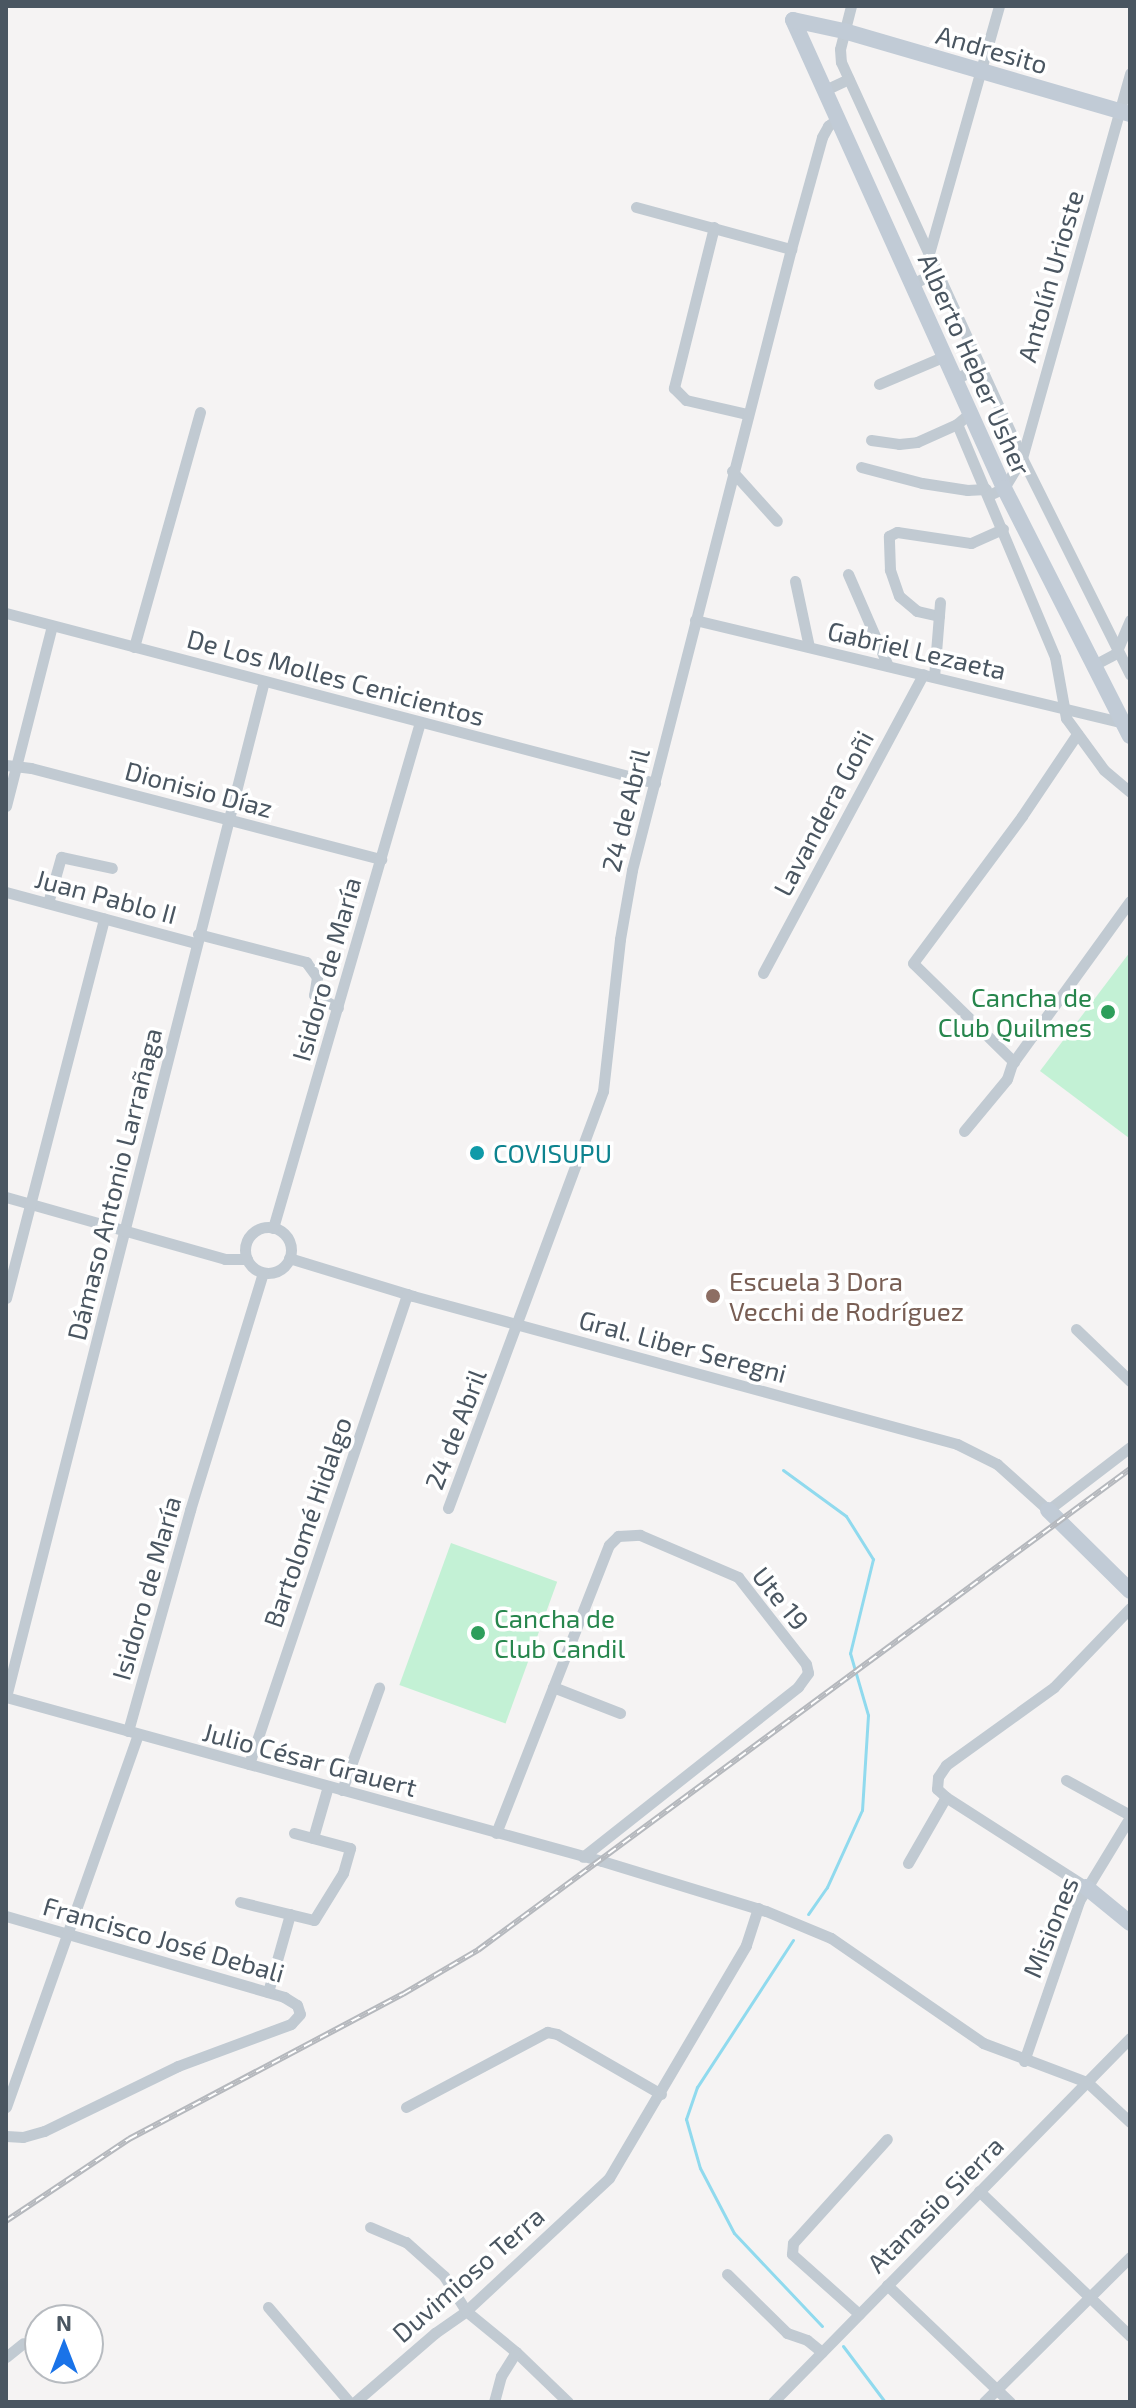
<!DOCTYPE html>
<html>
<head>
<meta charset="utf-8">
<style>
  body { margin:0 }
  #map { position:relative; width:1136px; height:2408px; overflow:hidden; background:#f5f3f3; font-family:"Exo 2",sans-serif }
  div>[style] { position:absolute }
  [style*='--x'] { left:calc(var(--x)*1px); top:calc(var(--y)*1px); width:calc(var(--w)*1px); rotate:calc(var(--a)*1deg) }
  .green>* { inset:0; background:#c3f1d5; transform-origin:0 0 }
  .stream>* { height:3px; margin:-1.5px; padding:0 1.5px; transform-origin:1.5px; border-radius:1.5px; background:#90daee }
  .street>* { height:11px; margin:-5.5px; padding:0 5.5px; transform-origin:5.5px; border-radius:5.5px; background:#c1cad2 }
  .street>.ring { margin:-5.5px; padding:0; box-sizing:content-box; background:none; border:11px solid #c1cad2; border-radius:50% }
  .secondary>* { height:16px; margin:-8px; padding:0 8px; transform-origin:8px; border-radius:8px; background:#c1cbd6 }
  .rail>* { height:6px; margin-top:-3px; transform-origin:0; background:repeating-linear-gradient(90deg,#fff 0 9px,#b5b8bd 0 18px); box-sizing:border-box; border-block:2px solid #b5b8bd }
  .dots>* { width:22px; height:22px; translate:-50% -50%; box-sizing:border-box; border:4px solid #fff; border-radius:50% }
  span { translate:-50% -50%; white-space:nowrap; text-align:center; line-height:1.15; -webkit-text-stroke:7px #fff; paint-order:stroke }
  .street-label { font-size:26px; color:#4a5661 }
  .leisure-label { font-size:26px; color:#27864d }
  .right { translate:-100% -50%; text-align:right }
  .left { translate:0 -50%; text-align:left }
  .culture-label { font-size:26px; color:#0d838f }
  .education-label { font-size:26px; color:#785e54 }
  .frame { position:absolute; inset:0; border:8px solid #4a5661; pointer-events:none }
  .north { position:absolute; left:24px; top:2304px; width:80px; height:80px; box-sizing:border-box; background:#fff; border:2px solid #b7bbc0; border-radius:50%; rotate:0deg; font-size:22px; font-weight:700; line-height:32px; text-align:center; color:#4a5661 }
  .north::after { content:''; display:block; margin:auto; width:28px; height:36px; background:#1a73e8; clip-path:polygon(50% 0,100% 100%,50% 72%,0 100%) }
</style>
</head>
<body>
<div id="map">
  <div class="green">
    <i style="clip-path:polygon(1130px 952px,1130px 1137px,1129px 1138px,1040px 1071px)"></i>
    <i style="left:451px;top:1543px;width:113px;height:151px;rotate:20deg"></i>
  </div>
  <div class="stream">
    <i style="--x:783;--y:1470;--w:78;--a:36.1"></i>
    <i style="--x:846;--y:1516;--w:51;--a:57.9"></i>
    <i style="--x:873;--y:1559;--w:97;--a:103.7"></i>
    <i style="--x:850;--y:1653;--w:65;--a:73.8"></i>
    <i style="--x:868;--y:1715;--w:95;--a:93.6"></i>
    <i style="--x:862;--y:1810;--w:85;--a:114.4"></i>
    <i style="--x:827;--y:1887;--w:33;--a:125"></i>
    <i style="--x:793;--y:1940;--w:176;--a:123.1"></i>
    <i style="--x:697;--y:2087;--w:34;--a:109"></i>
    <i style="--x:686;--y:2119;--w:51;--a:74.1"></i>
    <i style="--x:700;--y:2168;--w:73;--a:62.4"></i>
    <i style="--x:734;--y:2233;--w:128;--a:46.6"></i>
    <i style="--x:843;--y:2346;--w:70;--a:53.1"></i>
  </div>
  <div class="street">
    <i style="--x:851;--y:6;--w:44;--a:104.3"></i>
    <i style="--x:840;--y:49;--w:13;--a:86"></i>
    <i style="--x:841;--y:62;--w:435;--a:65.4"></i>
    <i style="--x:1022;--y:458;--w:242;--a:63.5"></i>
    <i style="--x:825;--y:90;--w:26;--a:-25"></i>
    <i style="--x:636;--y:207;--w:161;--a:15.2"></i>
    <i style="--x:714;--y:227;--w:166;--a:104"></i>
    <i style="--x:674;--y:388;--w:17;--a:45"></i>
    <i style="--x:686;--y:400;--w:63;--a:12.9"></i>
    <i style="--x:928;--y:257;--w:261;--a:-74.2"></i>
    <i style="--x:912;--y:284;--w:25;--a:-26"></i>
    <i style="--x:955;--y:379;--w:28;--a:-26"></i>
    <i style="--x:879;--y:384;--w:72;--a:-23"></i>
    <i style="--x:970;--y:413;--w:17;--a:140"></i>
    <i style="--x:957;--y:424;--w:253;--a:67.2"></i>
    <i style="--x:1055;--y:657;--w:62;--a:79.8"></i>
    <i style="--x:1066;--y:718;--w:64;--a:53.8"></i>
    <i style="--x:1104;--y:770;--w:34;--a:40"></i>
    <i style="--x:871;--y:440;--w:28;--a:8"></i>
    <i style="--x:899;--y:444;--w:18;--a:-6"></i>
    <i style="--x:917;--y:442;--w:44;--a:-24.2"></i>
    <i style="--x:861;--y:467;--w:63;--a:14.7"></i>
    <i style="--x:922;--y:483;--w:46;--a:8.8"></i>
    <i style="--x:967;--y:490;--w:19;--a:-3"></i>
    <i style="--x:732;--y:471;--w:67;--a:48"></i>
    <i style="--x:989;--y:495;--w:17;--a:-25"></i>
    <i style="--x:1004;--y:488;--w:35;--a:-59"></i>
    <i style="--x:1022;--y:458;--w:400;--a:-74.3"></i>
    <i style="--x:848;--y:574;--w:100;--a:66.5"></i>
    <i style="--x:795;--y:581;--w:67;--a:78"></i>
    <i style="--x:6;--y:613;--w:671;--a:14.68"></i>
    <i style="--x:939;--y:616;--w:23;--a:-167"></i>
    <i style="--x:917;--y:611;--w:23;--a:-140"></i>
    <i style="--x:899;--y:596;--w:28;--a:-109"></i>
    <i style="--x:890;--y:570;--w:34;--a:-92"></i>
    <i style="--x:889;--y:536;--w:9;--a:-27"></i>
    <i style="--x:897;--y:532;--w:75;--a:8.5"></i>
    <i style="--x:971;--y:543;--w:35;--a:-24"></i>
    <i style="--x:695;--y:620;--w:442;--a:13.5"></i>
    <i style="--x:134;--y:647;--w:244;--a:-74.3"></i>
    <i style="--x:1092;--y:666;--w:27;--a:-28"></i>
    <i style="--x:1116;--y:653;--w:36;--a:-67"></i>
    <i style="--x:934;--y:677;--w:75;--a:-85.4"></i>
    <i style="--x:264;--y:681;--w:1048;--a:104.25"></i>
    <i style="--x:6;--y:1697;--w:618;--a:15.39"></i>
    <i style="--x:602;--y:1861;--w:171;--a:17"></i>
    <i style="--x:766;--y:1911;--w:70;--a:22.6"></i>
    <i style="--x:831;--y:1938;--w:185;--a:34.6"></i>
    <i style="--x:983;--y:2043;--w:111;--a:20.6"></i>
    <i style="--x:1087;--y:2082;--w:59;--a:42.9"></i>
    <i style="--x:6;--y:765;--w:25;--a:7"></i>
    <i style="--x:31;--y:768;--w:362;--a:14.6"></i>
    <i style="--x:6;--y:806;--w:186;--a:-75.7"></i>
    <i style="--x:6;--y:892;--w:196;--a:15.1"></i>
    <i style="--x:48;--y:903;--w:48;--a:-74.2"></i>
    <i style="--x:61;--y:857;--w:52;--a:12.2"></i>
    <i style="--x:198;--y:934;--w:112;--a:14.5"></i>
    <i style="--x:306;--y:962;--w:19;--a:54"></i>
    <i style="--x:317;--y:977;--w:18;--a:99"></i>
    <i style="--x:314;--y:995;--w:27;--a:28"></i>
    <i style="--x:763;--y:973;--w:339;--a:-61.8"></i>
    <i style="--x:1014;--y:1062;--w:141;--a:-135.6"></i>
    <i style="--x:913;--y:963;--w:183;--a:-53.4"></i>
    <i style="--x:1022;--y:816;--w:99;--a:-56.1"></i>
    <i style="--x:964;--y:1131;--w:67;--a:-50.4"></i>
    <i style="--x:1007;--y:1079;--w:16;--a:-72"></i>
    <i style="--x:1012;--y:1064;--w:201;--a:-54.1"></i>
    <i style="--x:6;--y:1197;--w:228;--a:15.8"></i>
    <i style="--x:225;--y:1259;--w:22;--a:0"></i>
    <i class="ring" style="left:245px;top:1227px;width:35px;height:35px"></i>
    <i style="--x:273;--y:1228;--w:527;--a:-73.8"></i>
    <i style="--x:289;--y:1258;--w:130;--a:17"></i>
    <i style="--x:413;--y:1296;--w:564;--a:15.22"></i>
    <i style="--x:957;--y:1444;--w:45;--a:26.6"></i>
    <i style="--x:997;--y:1464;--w:69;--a:42"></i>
    <i style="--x:1048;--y:1510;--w:103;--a:-37.5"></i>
    <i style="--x:6;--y:1298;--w:392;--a:-75.5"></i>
    <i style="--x:1076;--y:1329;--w:75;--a:43.9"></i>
    <i style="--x:448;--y:1508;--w:445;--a:-69.6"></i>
    <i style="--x:603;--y:1091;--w:153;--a:-83.6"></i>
    <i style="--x:620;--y:939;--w:70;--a:-80.1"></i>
    <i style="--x:632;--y:870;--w:641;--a:-75.64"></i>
    <i style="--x:791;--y:249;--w:116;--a:-74.5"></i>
    <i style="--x:822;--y:137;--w:13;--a:-61"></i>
    <i style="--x:828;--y:126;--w:11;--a:-38"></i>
    <i style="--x:553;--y:1687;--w:72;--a:21.2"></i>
    <i style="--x:128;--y:1731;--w:230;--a:-74.3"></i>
    <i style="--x:190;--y:1510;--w:248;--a:-72.9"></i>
    <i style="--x:249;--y:1764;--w:496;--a:-71.4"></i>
    <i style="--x:1066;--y:1780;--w:73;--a:28.7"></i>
    <i style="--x:342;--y:1790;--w:109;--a:-70.1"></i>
    <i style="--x:496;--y:1833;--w:309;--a:-68.6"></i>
    <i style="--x:609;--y:1545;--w:13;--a:-45"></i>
    <i style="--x:618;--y:1536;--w:22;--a:-3"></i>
    <i style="--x:640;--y:1535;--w:107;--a:23.2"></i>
    <i style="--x:738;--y:1577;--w:110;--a:52"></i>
    <i style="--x:806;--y:1664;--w:9;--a:77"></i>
    <i style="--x:808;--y:1673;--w:17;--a:126"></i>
    <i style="--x:798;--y:1687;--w:274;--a:141.7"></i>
    <i style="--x:313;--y:1838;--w:54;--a:-73.9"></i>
    <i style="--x:908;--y:1863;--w:76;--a:-60.1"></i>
    <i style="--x:1086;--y:1887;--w:166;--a:-147.3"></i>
    <i style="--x:946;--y:1797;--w:12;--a:-138"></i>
    <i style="--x:937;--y:1789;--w:12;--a:-85"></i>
    <i style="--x:938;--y:1777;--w:14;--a:-56"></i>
    <i style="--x:946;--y:1765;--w:133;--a:-35.8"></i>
    <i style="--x:1054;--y:1687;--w:110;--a:-46.1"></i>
    <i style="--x:240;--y:1902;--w:76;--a:13.7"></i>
    <i style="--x:314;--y:1920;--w:55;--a:-58.3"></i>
    <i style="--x:343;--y:1873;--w:26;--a:-74"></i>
    <i style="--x:350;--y:1848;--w:58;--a:-165"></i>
    <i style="--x:6;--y:1916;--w:290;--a:16.2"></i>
    <i style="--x:284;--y:1997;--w:15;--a:32"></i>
    <i style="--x:297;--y:2005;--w:9;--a:72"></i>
    <i style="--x:300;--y:2014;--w:13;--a:132"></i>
    <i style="--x:291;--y:2024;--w:121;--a:159.6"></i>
    <i style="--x:178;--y:2066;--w:149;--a:154.1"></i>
    <i style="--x:44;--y:2131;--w:22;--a:164"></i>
    <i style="--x:23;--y:2137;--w:17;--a:-177"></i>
    <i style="--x:268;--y:1992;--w:81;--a:-74.2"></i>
    <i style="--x:1024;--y:2061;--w:169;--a:-71"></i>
    <i style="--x:1079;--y:1901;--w:98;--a:-58.7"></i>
    <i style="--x:6;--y:2107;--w:395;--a:-70.5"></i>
    <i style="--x:406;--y:2107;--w:160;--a:-28"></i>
    <i style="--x:547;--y:2032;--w:10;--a:11"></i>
    <i style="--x:557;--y:2034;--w:120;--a:30"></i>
    <i style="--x:979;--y:2191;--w:209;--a:43.8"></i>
    <i style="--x:370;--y:2227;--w:39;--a:23"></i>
    <i style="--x:406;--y:2242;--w:51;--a:41.8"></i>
    <i style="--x:444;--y:2276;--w:41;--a:57.8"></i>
    <i style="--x:466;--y:2311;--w:65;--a:39.4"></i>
    <i style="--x:516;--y:2352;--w:72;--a:43.9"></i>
    <i style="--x:727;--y:2274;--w:84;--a:44.5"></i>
    <i style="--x:787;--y:2333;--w:21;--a:19"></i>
    <i style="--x:807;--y:2340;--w:19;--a:39"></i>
    <i style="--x:887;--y:2285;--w:170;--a:43.6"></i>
    <i style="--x:268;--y:2307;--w:125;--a:49.5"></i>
    <i style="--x:859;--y:2314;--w:90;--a:-138.2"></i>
    <i style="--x:792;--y:2254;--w:11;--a:-85"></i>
    <i style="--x:793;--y:2243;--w:140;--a:-47.9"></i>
    <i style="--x:6;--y:2357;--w:22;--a:-39"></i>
    <i style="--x:355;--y:2402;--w:106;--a:-40.8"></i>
    <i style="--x:435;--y:2333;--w:38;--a:-35"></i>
    <i style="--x:466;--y:2311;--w:195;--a:-42.9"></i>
    <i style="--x:609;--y:2178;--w:270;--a:-59.5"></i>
    <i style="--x:746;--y:1945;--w:39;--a:-72"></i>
    <i style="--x:494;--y:2402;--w:27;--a:-75"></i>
    <i style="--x:501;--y:2376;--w:28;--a:-58"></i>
    <i style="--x:773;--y:2402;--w:510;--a:-45.56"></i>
    <i style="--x:984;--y:2402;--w:206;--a:-44.8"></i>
  </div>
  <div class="secondary">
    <i style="--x:793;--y:20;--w:513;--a:65.73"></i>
    <i style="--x:1004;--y:488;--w:278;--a:63.1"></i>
    <i style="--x:793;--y:20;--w:52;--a:12.2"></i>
    <i style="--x:844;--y:31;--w:298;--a:16.2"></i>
    <i style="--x:1048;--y:1510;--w:115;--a:44.6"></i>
    <i style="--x:1086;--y:1887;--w:57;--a:39.3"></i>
  </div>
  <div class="rail">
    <i style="--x:6;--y:2221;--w:148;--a:-33.7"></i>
    <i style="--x:129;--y:2139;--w:310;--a:-27.9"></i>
    <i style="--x:403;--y:1994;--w:87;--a:-30.4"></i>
    <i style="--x:478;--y:1950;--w:810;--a:-36.42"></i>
  </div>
  <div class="dots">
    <i style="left:1108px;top:1012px;background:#2e9e5b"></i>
    <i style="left:477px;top:1153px;background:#0f9aa8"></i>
    <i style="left:713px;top:1296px;background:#8d6e63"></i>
    <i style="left:478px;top:1633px;background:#2e9e5b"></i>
  </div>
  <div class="street-label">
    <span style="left:992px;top:49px;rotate:16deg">Andresito</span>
    <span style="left:1050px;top:276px;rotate:-74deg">Antolín Urioste</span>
    <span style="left:975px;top:364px;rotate:66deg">Alberto Heber Usher</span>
    <span style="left:917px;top:650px;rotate:13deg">Gabriel Lezaeta</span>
    <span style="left:336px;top:677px;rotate:15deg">De Los Molles Cenicientos</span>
    <span style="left:199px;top:789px;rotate:15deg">Dionisio Díaz</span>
    <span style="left:625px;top:810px;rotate:-76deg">24 de Abril</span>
    <span style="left:823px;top:813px;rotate:-62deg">Lavandera Goñi</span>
    <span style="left:106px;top:896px;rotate:15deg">Juan Pablo II</span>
    <span style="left:326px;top:969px;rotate:-74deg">Isidoro de María</span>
    <span style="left:114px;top:1184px;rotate:-76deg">Dámaso Antonio Larrañaga</span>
    <span style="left:683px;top:1346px;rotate:15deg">Gral. Liber Seregni</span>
    <span style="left:455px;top:1429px;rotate:-69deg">24 de Abril</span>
    <span style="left:307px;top:1522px;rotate:-71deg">Bartolomé Hidalgo</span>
    <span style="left:146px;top:1588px;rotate:-74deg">Isidoro de María</span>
    <span style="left:781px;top:1598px;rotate:51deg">Ute 19</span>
    <span style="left:310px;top:1759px;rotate:15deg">Julio César Grauert</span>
    <span style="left:1050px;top:1927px;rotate:-68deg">Misiones</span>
    <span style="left:164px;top:1939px;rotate:16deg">Francisco José Debali</span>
    <span style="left:935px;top:2204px;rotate:-45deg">Atanasio Sierra</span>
    <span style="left:468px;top:2274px;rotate:-41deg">Duvimioso Terra</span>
  </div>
  <div class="leisure-label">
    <span class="right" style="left:1092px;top:1012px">Cancha de<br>Club Quilmes</span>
    <span class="left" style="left:494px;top:1633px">Cancha de<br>Club Candil</span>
  </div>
  <div class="culture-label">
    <span class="left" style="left:493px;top:1153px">COVISUPU</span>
  </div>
  <div class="education-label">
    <span class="left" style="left:729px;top:1296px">Escuela 3 Dora<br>Vecchi de Rodríguez</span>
  </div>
  <div class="frame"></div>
  <div class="north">N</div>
</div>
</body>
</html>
